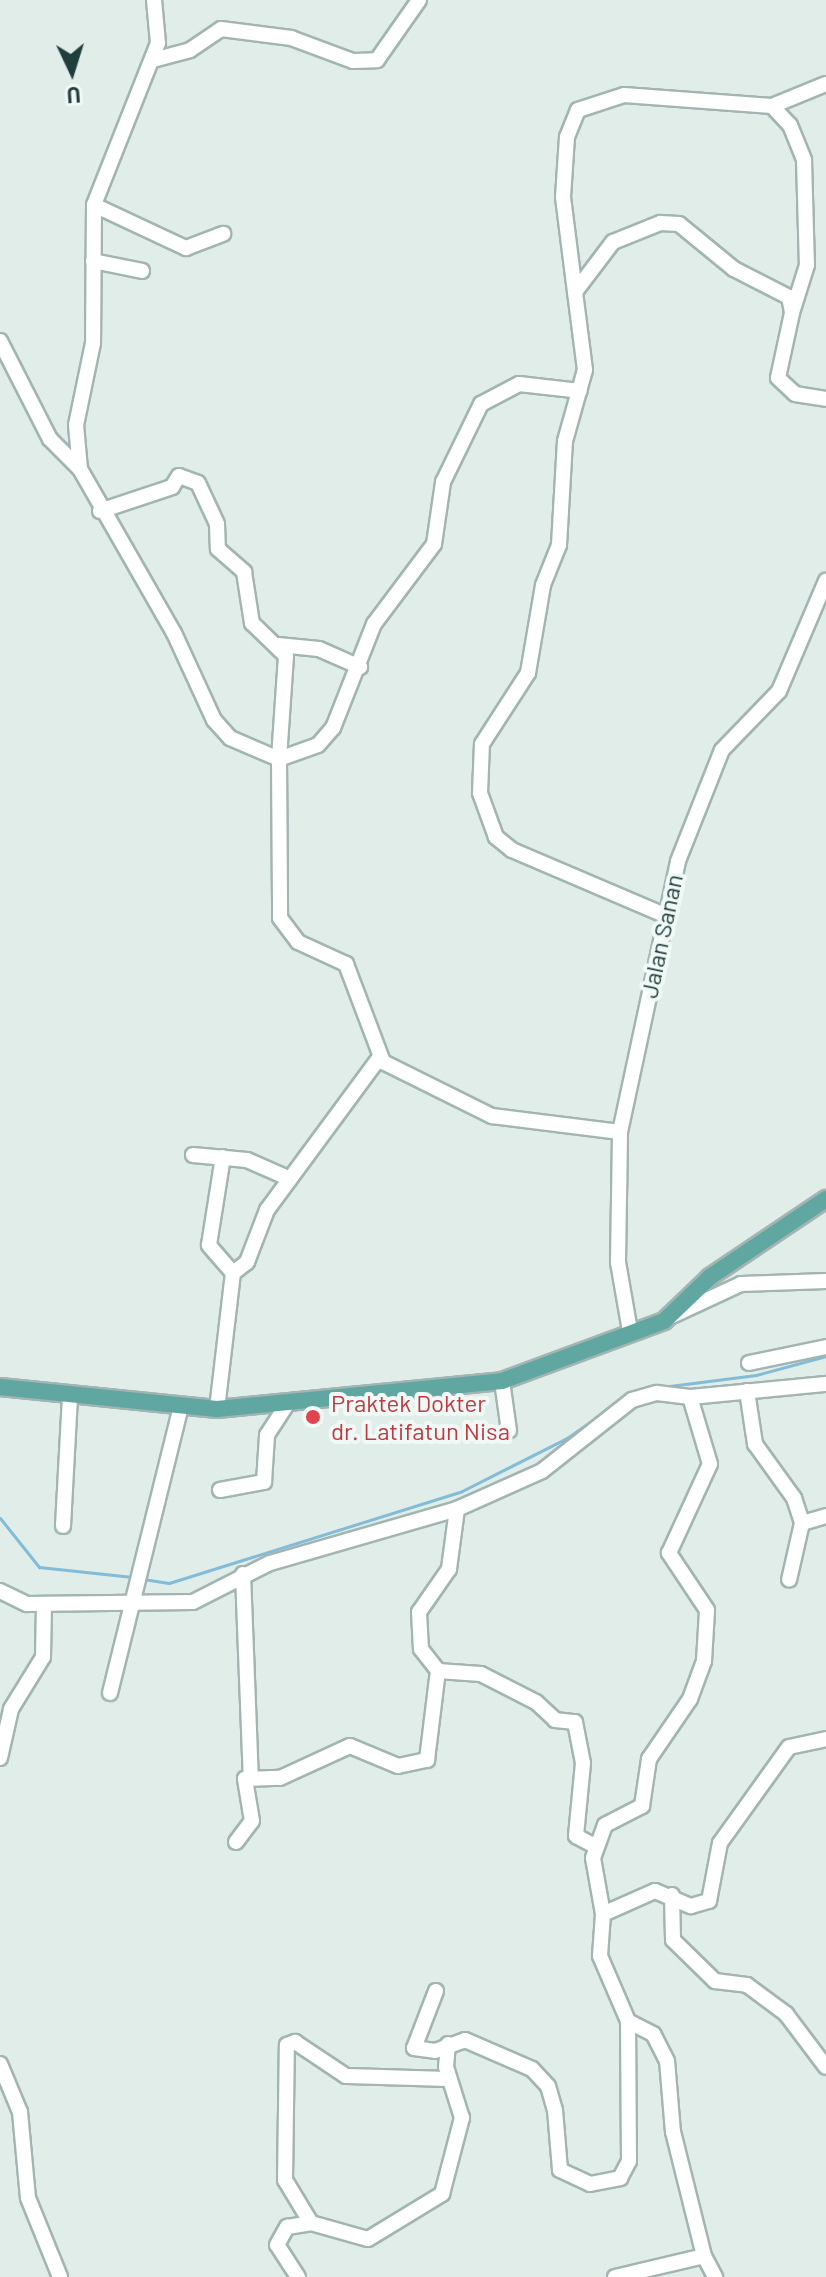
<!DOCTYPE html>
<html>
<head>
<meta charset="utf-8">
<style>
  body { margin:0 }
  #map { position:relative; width:826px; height:2277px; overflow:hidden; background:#e0ede9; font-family:Barlow,sans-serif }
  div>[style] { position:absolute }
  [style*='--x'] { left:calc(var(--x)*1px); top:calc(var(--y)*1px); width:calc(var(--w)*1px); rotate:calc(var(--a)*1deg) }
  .stream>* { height:3px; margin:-1.5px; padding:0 1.5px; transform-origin:1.5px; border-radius:1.5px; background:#82bcd8 }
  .roads { filter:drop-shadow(2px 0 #a2b5b2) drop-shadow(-2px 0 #a2b5b2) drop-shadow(0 2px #a2b5b2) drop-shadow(0 -2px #a2b5b2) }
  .minor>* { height:14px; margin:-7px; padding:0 7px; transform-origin:7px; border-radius:7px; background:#fff }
  .major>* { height:16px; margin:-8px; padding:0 8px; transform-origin:8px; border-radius:8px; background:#60a7a1 }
  .dots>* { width:22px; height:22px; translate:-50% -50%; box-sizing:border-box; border:4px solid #f1f9f6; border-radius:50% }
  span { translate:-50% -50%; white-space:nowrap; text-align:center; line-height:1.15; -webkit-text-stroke:8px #f1f9f6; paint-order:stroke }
  .street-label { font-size:24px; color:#1f3f3c }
  .health-label { font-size:24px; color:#be3a42 }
  .left { translate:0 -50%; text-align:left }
  .north { position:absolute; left:32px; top:32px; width:80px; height:80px; -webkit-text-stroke:6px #f1f9f6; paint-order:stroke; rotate:176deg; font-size:22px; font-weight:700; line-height:32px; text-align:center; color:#1f3f3c }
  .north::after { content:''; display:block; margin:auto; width:28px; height:36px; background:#1f3f3c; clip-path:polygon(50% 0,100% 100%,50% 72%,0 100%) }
</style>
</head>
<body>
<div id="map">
  <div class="stream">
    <i style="--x:646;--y:1389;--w:111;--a:-7.3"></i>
    <i style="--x:756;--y:1375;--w:73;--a:-15.2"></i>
    <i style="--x:0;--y:1518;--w:63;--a:51.5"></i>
    <i style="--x:39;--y:1567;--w:94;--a:6.1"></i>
    <i style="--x:143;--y:1579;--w:26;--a:9"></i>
    <i style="--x:169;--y:1583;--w:307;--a:-17.4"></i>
    <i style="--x:462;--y:1491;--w:118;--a:-26.8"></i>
    <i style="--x:567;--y:1438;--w:61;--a:-35"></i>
  </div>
  <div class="roads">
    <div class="minor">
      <i style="--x:154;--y:0;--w:43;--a:84.7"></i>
      <i style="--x:158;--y:43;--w:174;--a:111.6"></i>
      <i style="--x:94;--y:205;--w:138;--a:90.4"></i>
      <i style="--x:93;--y:343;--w:84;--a:101.7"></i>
      <i style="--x:76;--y:425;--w:44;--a:84.8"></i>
      <i style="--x:80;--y:469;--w:189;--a:60.2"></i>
      <i style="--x:174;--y:633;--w:96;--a:65.3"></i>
      <i style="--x:214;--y:720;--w:24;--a:48"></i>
      <i style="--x:230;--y:738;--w:53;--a:23.2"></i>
      <i style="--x:279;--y:759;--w:159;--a:89.6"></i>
      <i style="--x:280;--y:918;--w:30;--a:53"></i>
      <i style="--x:298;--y:942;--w:53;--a:24.6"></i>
      <i style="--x:346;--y:964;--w:105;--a:69.3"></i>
      <i style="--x:383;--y:1062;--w:122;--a:26.4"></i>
      <i style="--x:492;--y:1116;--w:129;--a:7.1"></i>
      <i style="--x:153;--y:60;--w:38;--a:-15"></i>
      <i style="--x:190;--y:50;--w:37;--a:-34"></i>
      <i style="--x:221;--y:29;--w:71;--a:7.3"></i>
      <i style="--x:291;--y:38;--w:66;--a:20.4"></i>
      <i style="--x:353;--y:61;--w:24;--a:-2"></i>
      <i style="--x:377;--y:60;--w:73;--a:-55"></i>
      <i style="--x:772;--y:106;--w:26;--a:47"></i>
      <i style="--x:790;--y:125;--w:38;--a:68"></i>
      <i style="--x:804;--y:160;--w:105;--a:88.4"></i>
      <i style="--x:807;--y:265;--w:50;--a:107.4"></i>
      <i style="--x:94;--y:205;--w:102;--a:25.1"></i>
      <i style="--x:186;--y:248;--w:40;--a:-21"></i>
      <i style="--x:93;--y:261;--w:50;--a:11.5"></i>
      <i style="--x:575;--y:292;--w:96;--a:-97.2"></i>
      <i style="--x:563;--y:197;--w:60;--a:-86.2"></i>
      <i style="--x:567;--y:137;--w:29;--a:-68"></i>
      <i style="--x:578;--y:110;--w:48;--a:-18.1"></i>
      <i style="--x:624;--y:95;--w:148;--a:4.3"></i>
      <i style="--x:772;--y:106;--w:58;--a:-22.2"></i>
      <i style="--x:0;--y:341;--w:110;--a:63"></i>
      <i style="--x:50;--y:439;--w:42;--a:45"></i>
      <i style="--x:100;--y:511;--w:76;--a:-18.4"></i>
      <i style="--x:172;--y:487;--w:13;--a:-58"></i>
      <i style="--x:179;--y:476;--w:20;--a:20"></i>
      <i style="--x:198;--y:483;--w:45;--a:65.1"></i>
      <i style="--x:217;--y:524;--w:25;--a:88"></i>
      <i style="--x:218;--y:549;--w:35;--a:41"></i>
      <i style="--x:244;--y:572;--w:52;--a:81.1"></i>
      <i style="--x:252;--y:623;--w:47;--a:44.1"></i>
      <i style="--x:286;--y:656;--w:103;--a:93.9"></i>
      <i style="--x:279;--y:759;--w:41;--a:-19.7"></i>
      <i style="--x:318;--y:745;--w:23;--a:-49"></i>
      <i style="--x:333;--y:728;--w:112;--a:-68.5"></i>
      <i style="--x:374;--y:624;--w:100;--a:-53.1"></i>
      <i style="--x:434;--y:544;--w:63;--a:-81.7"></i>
      <i style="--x:443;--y:482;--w:87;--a:-64"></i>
      <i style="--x:481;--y:404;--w:43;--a:-27.8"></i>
      <i style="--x:519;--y:384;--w:61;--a:6.5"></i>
      <i style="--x:278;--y:645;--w:41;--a:5.6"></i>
      <i style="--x:319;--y:649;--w:45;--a:23.7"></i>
      <i style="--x:669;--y:917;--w:171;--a:-156.9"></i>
      <i style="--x:512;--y:850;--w:21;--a:-141"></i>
      <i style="--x:496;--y:837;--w:47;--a:-110"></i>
      <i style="--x:480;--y:793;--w:49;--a:-87.7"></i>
      <i style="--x:482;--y:744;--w:85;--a:-57.1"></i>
      <i style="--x:528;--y:673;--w:89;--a:-80.3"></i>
      <i style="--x:543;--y:585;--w:43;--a:-68.2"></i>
      <i style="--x:559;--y:545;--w:104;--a:-86.7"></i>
      <i style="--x:565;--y:441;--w:74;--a:-74.3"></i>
      <i style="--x:585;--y:370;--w:79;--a:-97.3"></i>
      <i style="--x:575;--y:292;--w:63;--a:-52.8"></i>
      <i style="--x:613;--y:242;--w:51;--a:-22"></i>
      <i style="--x:660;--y:223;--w:19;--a:3"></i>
      <i style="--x:679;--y:224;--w:71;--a:39.3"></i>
      <i style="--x:734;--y:269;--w:62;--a:27"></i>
      <i style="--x:789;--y:297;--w:16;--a:79"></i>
      <i style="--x:792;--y:313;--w:66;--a:102.2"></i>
      <i style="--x:778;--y:378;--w:23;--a:43"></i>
      <i style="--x:795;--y:394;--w:31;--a:9"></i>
      <i style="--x:193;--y:1155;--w:54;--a:5.3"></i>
      <i style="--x:247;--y:1160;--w:47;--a:23.8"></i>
      <i style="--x:233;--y:1273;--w:18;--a:-38"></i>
      <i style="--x:247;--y:1262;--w:56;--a:-69"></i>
      <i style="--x:267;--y:1210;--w:190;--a:-53.6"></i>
      <i style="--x:672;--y:1316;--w:76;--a:-24.9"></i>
      <i style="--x:741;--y:1284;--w:85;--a:-2"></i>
      <i style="--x:630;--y:1331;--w:70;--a:-99.9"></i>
      <i style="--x:618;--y:1262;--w:130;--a:-89.1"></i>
      <i style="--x:620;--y:1132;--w:277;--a:-77.9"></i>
      <i style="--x:678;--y:861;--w:119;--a:-68.4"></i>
      <i style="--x:722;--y:750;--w:82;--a:-46"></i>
      <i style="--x:779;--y:691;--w:120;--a:-66.9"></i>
      <i style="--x:749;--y:1363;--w:79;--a:-11.7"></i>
      <i style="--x:502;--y:1381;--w:50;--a:82"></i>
      <i style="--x:747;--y:1391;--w:54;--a:81.4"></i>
      <i style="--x:755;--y:1444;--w:67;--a:54.2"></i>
      <i style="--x:794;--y:1498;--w:26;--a:72"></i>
      <i style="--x:802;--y:1523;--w:58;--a:102.8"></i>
      <i style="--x:217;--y:1409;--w:137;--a:-83.3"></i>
      <i style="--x:233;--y:1273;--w:37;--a:-131"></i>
      <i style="--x:209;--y:1245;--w:89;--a:-81"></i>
      <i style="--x:220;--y:1490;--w:45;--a:-10.3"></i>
      <i style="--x:264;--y:1482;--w:47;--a:-86.3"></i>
      <i style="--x:267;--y:1435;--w:37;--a:-57"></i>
      <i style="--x:457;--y:1509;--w:61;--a:97.6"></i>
      <i style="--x:449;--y:1569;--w:52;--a:124.9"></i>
      <i style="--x:419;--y:1612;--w:37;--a:87"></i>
      <i style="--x:421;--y:1649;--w:28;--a:52"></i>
      <i style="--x:438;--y:1671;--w:43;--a:4"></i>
      <i style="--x:481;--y:1674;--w:62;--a:27"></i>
      <i style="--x:536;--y:1702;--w:26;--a:43"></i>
      <i style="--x:555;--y:1720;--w:20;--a:6"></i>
      <i style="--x:575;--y:1722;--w:42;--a:79"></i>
      <i style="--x:583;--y:1763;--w:73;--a:95.5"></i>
      <i style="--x:576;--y:1836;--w:21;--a:28"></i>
      <i style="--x:802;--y:1523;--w:25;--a:-16"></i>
      <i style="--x:63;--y:1526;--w:128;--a:-86.9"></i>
      <i style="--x:243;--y:1574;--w:204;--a:87.8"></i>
      <i style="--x:0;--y:1591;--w:30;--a:26"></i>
      <i style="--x:27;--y:1604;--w:166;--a:-0.7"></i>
      <i style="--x:193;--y:1602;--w:86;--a:-26.9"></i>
      <i style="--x:270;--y:1563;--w:195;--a:-16.1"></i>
      <i style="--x:457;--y:1509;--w:93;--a:-24.1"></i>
      <i style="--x:542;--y:1471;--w:115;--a:-38.3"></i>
      <i style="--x:632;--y:1400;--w:26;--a:-16"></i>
      <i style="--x:657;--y:1393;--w:33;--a:7"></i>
      <i style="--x:690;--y:1397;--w:137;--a:-5.5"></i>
      <i style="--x:110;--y:1693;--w:295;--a:-76.1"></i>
      <i style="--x:0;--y:1758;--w:50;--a:-77.3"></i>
      <i style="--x:11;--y:1709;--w:61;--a:-58.4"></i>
      <i style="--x:43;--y:1657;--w:53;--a:-88.9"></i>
      <i style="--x:236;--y:1842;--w:26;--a:-53"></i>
      <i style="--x:252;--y:1821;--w:43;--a:-99.5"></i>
      <i style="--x:245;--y:1779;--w:35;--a:-2"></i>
      <i style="--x:280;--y:1778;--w:77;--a:-24.6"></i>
      <i style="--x:350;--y:1746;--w:52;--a:22.6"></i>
      <i style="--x:398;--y:1766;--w:30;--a:-12"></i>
      <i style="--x:427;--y:1760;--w:90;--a:-83"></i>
      <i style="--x:672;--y:1895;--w:45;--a:88.7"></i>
      <i style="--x:673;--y:1940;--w:59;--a:44.3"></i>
      <i style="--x:715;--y:1981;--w:32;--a:7"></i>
      <i style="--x:747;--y:1985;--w:49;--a:36.6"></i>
      <i style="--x:786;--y:2014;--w:66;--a:53"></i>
      <i style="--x:603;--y:1914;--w:57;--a:-23.9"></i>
      <i style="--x:655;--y:1891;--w:39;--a:23"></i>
      <i style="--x:691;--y:1906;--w:19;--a:-16"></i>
      <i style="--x:709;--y:1901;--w:59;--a:-79.3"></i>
      <i style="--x:720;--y:1843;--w:118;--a:-54.3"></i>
      <i style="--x:789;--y:1747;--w:38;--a:-12"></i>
      <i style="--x:436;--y:1991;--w:61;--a:111.1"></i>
      <i style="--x:414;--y:2048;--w:21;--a:8"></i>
      <i style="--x:435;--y:2051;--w:32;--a:-20"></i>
      <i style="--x:465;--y:2040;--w:73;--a:23.4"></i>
      <i style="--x:532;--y:2069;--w:23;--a:47"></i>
      <i style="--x:548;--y:2086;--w:25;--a:74"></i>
      <i style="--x:555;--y:2110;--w:60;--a:85.2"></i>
      <i style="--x:560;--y:2170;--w:33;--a:25"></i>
      <i style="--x:590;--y:2184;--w:31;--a:-11"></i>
      <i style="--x:620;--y:2178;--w:19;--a:-62"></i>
      <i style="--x:629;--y:2161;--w:140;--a:-90.4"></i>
      <i style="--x:0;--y:2064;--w:52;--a:67.4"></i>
      <i style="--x:20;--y:2112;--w:86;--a:84.7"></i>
      <i style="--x:28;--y:2198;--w:85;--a:67.9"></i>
      <i style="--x:311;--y:2223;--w:50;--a:-121.2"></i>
      <i style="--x:285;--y:2180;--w:135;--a:-89.2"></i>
      <i style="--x:287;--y:2045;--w:9;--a:-21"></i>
      <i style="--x:295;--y:2042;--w:61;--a:33.7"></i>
      <i style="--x:346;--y:2076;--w:103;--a:1.7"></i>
      <i style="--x:704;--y:2256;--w:24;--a:62"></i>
      <i style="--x:298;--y:2277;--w:38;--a:-123"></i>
      <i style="--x:277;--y:2245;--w:21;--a:-61"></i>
      <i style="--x:287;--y:2227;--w:24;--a:-9"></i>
      <i style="--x:311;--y:2223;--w:59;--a:15.7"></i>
      <i style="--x:368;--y:2239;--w:87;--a:-31.3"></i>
      <i style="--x:442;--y:2194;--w:79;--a:-75.3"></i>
      <i style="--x:462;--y:2118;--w:53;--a:-107.4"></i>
      <i style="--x:446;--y:2067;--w:23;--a:-85"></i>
      <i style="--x:615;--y:2277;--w:91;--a:-13.3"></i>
      <i style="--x:704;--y:2256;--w:128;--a:-104"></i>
      <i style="--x:673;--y:2132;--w:71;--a:-94.8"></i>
      <i style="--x:667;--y:2061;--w:30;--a:-117"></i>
      <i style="--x:653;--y:2034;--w:28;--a:-153"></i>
      <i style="--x:628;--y:2021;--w:71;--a:-113.3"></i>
      <i style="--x:600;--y:1956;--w:42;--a:-85.9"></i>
      <i style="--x:603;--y:1914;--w:57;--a:-100.1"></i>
      <i style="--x:593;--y:1858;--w:35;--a:-70"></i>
      <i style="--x:605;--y:1825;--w:42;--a:-27.2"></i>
      <i style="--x:642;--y:1806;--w:48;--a:-81.5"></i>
      <i style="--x:649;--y:1759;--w:73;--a:-55.7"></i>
      <i style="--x:690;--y:1699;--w:40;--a:-69.8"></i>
      <i style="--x:704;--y:1661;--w:51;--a:-86.6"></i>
      <i style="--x:707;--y:1610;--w:69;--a:-123.7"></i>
      <i style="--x:669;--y:1553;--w:98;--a:-65.3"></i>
      <i style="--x:710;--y:1464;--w:70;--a:-106.6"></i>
    </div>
    <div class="major">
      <i style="--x:0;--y:1387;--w:218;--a:5.8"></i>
      <i style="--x:217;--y:1409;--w:286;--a:-5.6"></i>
      <i style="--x:502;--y:1381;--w:173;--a:-20.3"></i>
      <i style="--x:664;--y:1321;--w:64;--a:-43.7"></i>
      <i style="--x:710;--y:1277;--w:140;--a:-33.9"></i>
    </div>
  </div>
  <div class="dots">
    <i style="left:313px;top:1417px;background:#e0444e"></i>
  </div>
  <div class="street-label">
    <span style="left:661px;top:936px;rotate:-78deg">Jalan Sanan</span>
  </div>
  <div class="health-label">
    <span class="left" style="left:331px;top:1417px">Praktek Dokter<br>dr. Latifatun Nisa</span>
  </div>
  <div class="north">U</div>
</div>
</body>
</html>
